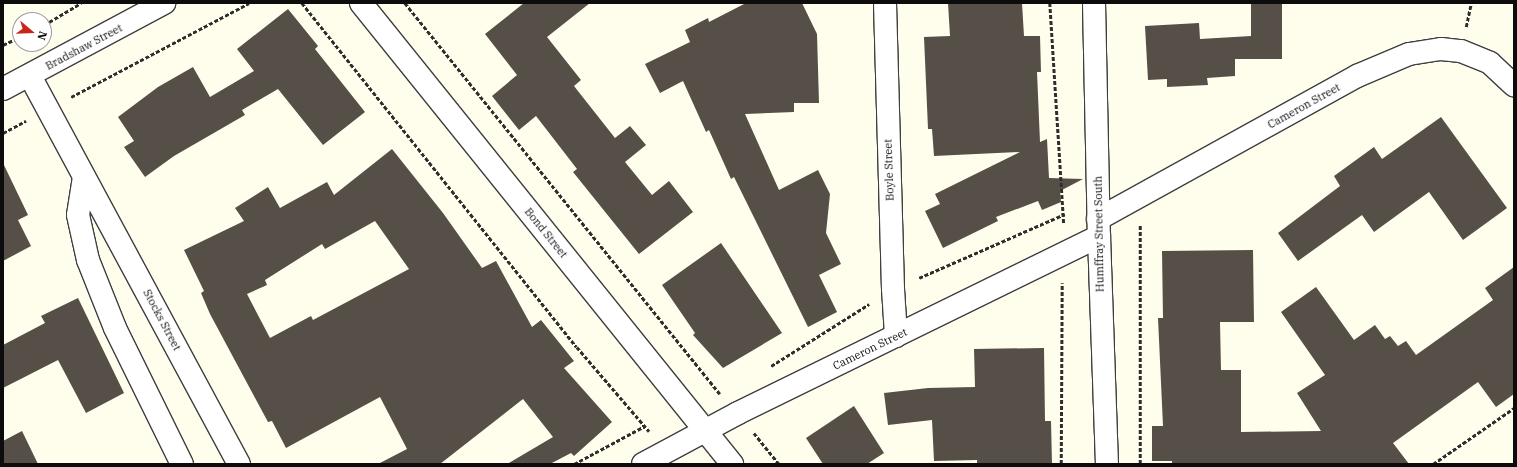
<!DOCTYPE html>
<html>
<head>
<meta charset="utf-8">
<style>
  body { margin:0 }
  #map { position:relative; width:1517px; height:467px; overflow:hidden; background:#fffdec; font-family:"IBM Plex Serif",serif }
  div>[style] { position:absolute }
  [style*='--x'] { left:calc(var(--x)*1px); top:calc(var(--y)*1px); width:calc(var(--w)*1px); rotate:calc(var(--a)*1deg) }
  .building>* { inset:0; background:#564f48 }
  .path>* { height:2.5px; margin-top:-1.25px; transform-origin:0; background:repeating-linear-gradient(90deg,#2e2e2e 0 4px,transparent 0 6px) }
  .roads { filter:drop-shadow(1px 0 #3f3f3f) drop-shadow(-1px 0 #3f3f3f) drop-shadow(0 1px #3f3f3f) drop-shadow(0 -1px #3f3f3f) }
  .minor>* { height:22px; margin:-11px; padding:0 11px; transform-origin:11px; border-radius:11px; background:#fff }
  span { translate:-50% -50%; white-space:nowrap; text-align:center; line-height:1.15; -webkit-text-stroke:4px #fff; paint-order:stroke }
  .street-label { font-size:11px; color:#0c0c0c }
  .frame { position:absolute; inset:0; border:4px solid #0c0c0c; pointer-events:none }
  .north { position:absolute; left:12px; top:12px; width:40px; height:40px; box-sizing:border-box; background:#fff; border:1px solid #9e9e9e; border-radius:50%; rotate:109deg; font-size:11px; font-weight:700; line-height:16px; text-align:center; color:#0c0c0c }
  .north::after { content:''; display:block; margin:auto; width:14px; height:18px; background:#c7261a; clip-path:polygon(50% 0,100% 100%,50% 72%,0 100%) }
</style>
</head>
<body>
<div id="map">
  <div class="building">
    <i style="clip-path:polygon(524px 3px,590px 3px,547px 37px,581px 80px,574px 86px,615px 138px,630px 126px,646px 145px,625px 162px,652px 195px,669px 181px,693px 212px,639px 254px,573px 172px,577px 169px,536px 116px,519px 130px,492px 96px,517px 75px,485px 34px)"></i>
    <i style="clip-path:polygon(746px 3px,802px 3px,817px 34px,819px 103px,794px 103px,794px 112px,745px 114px,779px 190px,818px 170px,830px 194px,826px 233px,841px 264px,819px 275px,837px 312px,808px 327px,734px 177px,731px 179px,709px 130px,706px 132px,683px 81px,660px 93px,645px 64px,690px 42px,685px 30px,708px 18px,709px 22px)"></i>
    <i style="clip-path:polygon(948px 3px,1022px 3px,1024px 36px,1040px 36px,1041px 72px,1037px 72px,1040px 142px,1047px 139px,1049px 178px,1083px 179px,1060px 191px,1061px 202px,1042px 210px,1038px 201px,996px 217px,998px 221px,943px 248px,925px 211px,940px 204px,935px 194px,1020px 152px,934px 156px,932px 129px,928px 129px,924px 37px,950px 36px)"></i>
    <i style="clip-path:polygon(1251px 3px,1282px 3px,1282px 59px,1235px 59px,1235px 76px,1207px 78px,1208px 85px,1167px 87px,1167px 79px,1148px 80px,1145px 26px,1199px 23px,1200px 39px,1251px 36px)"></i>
    <i style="clip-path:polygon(288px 9px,318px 46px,315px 49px,365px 112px,323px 145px,278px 89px,242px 110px,245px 115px,174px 156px,145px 177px,124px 147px,134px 141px,118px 117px,158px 87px,193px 67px,210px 97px,254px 71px,237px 49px)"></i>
    <i style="clip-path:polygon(1441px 117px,1507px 208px,1463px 240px,1429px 192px,1374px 232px,1362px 215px,1298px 261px,1278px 233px,1340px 186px,1334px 176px,1374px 147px,1382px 159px)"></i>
    <i style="clip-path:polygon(evenodd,392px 149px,443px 213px,482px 268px,496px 261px,532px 327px,541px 320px,574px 361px,564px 368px,612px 422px,574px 456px,571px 453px,550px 464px,507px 464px,553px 437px,523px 399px,440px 464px,378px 464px,407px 449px,380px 397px,286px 448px,272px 421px,268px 422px,210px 314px,201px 293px,204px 291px,184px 250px,244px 221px,235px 208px,268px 187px,280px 208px,327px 182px,334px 195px,392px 149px,375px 221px,409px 269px,313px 320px,311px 316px,270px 338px,247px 294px,267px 285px,265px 280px,322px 244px,325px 249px,375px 221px)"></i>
    <i style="clip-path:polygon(3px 163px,28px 215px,18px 220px,31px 246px,3px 261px)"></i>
    <i style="clip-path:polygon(721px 243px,782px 333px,723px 368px,693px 335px,695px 333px,662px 285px)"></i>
    <i style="clip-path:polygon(1253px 250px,1254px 322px,1220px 322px,1221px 370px,1241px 370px,1241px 432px,1321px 431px,1297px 393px,1325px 375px,1281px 312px,1316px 287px,1354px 340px,1375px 325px,1385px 339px,1390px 336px,1398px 346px,1406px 341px,1416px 355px,1493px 300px,1485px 288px,1514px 267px,1514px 394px,1496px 407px,1478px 382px,1393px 443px,1409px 464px,1172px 464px,1172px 461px,1152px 461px,1152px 426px,1163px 426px,1158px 318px,1163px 318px,1162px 251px)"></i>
    <i style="clip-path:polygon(78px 298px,124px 393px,86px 413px,58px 360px,3px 388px,3px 345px,45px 323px,41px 316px)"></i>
    <i style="clip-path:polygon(1044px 348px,1045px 421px,1051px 421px,1052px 464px,977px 464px,977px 460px,934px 461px,932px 420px,888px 425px,884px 393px,928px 388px,975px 387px,974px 349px)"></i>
    <i style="clip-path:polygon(854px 406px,884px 453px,867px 464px,823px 464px,806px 438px)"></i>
    <i style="clip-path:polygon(22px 431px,38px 464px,3px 464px,3px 441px)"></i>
  </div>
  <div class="path">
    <i style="--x:302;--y:3;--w:440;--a:51.4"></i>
    <i style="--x:577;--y:347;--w:111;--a:49.4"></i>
    <i style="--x:405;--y:3;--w:502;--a:51.14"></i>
    <i style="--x:1050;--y:3;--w:221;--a:86.4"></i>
    <i style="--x:44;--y:25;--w:43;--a:-30.7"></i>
    <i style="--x:1466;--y:27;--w:25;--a:-78"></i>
    <i style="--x:3;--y:45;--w:19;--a:-25"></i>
    <i style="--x:71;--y:97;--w:201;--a:-27.8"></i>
    <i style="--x:3;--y:133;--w:26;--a:-28"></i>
    <i style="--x:919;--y:278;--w:159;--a:-23.7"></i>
    <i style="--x:771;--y:366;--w:116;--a:-32.3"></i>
    <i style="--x:754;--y:433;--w:40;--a:51"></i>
    <i style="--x:574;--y:464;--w:81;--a:-28.2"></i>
    <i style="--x:1061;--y:464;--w:181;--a:-89.7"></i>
    <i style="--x:1140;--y:464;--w:239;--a:-90"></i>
    <i style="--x:1433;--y:464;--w:98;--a:-34.7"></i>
  </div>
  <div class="roads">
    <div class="minor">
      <i style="--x:361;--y:3;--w:592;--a:51.17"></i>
      <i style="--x:885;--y:3;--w:286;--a:88.4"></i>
      <i style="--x:893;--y:289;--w:47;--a:86.3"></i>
      <i style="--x:1094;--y:3;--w:233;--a:88.8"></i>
      <i style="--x:1099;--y:236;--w:228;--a:88"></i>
      <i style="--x:30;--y:76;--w:441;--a:61.7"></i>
      <i style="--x:3;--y:89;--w:183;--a:-28.1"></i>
      <i style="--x:84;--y:177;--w:38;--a:99"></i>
      <i style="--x:78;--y:215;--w:46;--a:77.5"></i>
      <i style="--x:88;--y:260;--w:73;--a:68.3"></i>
      <i style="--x:115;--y:328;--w:152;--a:63.8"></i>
      <i style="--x:1098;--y:219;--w:296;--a:-28.9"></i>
      <i style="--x:1357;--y:76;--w:56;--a:-22.9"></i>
      <i style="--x:1409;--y:54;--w:32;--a:-9"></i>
      <i style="--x:1441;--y:49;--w:20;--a:6"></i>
      <i style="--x:1461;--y:51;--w:31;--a:22"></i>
      <i style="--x:1490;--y:63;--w:33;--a:43"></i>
      <i style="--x:643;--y:464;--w:108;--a:-28.2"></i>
      <i style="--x:738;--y:413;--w:402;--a:-26.1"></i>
    </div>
  </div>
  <div class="street-label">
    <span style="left:84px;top:47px;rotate:-28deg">Bradshaw Street</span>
    <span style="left:1304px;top:106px;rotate:-29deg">Cameron Street</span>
    <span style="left:889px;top:170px;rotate:-92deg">Boyle Street</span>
    <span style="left:546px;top:233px;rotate:51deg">Bond Street</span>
    <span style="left:1099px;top:234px;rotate:-91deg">Humffray Street South</span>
    <span style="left:162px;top:320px;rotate:62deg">Stocks Street</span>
    <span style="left:870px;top:349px;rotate:-26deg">Cameron Street</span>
  </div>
  <div class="frame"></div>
  <div class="north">N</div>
</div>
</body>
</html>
